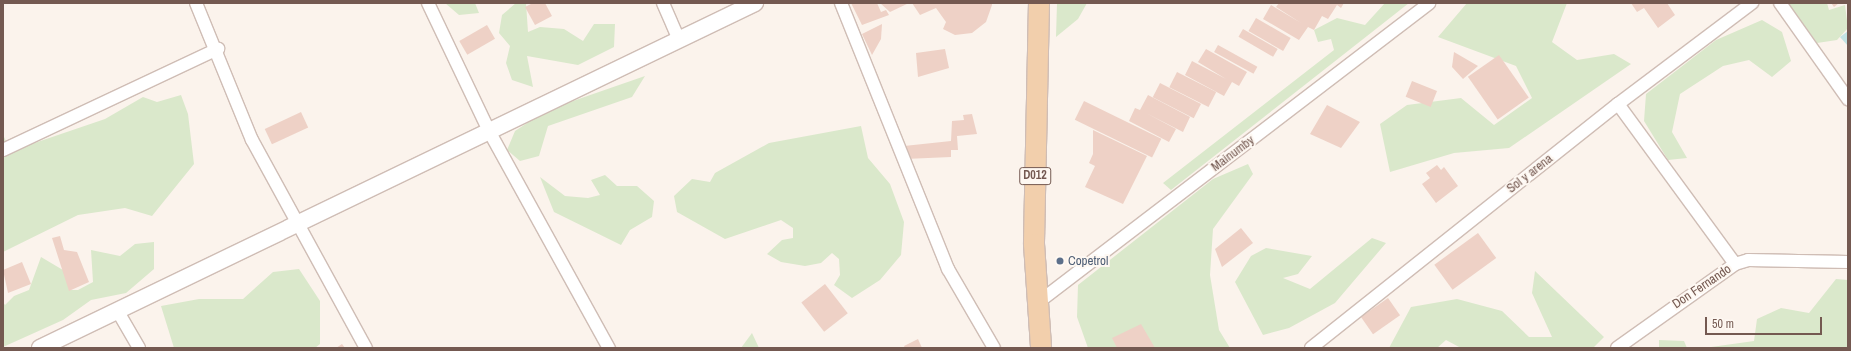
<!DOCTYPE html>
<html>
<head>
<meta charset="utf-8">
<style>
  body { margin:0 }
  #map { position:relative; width:1851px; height:351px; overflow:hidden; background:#fbf3ec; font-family:"Archivo Narrow",sans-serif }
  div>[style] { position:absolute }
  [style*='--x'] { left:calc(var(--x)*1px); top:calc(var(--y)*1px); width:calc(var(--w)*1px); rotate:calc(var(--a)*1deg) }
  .green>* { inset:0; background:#dae8cb }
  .water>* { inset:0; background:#c2e3e3 }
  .building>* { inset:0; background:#eed1c6; transform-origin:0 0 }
  .roads { filter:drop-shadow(1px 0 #cfbdb5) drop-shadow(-1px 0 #cfbdb5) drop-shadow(0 1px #cfbdb5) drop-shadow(0 -1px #cfbdb5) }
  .minor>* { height:12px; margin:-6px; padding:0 6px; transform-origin:6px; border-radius:6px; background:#fff }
  .tertiary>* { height:16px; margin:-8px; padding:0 8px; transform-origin:8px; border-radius:8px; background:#fff }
  .primary>* { height:20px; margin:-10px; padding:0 10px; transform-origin:10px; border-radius:10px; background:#f2cfac }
  .dots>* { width:11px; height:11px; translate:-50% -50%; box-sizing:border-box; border:2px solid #fef8f2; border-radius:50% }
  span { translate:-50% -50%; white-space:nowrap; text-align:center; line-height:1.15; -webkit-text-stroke:4px #fef8f2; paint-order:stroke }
  .shield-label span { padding:1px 3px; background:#fef8f2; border:1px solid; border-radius:3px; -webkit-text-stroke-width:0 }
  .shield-label { font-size:12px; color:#745951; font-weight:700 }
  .street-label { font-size:13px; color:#745951 }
  .service-label { font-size:13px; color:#4e5e75 }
  .left { translate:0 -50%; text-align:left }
  .frame { position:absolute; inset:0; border:4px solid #745951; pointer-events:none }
  .scale { position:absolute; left:1705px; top:317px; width:117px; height:18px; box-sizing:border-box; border:2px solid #745951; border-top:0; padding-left:5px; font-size:12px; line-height:14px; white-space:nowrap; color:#745951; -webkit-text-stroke:3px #fef8f2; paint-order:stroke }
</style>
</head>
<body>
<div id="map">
  <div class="green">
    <i style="clip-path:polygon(445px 3px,475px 3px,479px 13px,459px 15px)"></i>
    <i style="clip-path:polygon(516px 3px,526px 3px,528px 32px,540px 27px,564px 29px,583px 41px,594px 24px,615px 24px,614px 47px,578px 65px,527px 56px,533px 87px,512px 80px,506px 63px,510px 46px,499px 33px,502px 15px)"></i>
    <i style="clip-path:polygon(1057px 3px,1087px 3px,1078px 19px,1056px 37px)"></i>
    <i style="clip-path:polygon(1385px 3px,1409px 3px,1171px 190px,1163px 183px,1334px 50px,1331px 39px,1318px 42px,1314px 30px,1337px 18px,1365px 25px)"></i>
    <i style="clip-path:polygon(1467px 3px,1567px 3px,1552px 42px,1577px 60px,1614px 54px,1631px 64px,1509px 148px,1454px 153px,1390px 172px,1380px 124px,1407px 105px,1461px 98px,1494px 125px,1532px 98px,1516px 66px,1438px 37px)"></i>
    <i style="clip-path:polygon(1788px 3px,1827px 3px,1829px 10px,1845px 5px,1848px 28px,1837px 40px,1817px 43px)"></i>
    <i style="clip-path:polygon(1762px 20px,1782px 32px,1791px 61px,1772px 77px,1749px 60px,1723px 66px,1680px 94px,1672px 132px,1687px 158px,1668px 160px,1644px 121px,1646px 94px,1716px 40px)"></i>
    <i style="clip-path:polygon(645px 76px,632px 97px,548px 126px,539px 156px,520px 161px,507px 150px,515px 131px,547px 110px)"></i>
    <i style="clip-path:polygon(181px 95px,188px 114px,194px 164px,152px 216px,125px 208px,78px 215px,3px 252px,3px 135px,11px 151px,105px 119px,143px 97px,157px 102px)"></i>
    <i style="clip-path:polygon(861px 126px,868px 158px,890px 184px,904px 222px,901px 255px,880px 280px,852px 298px,834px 285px,840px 275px,839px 259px,832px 253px,821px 263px,805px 266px,781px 262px,767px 254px,782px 240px,793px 238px,793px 228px,781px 220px,725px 239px,677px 212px,674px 196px,692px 179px,710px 182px,715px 173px,769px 143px)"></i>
    <i style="clip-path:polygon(1248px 164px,1253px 174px,1213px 229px,1210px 275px,1219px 330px,1230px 348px,1088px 348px,1077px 317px,1078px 285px,1213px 179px)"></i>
    <i style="clip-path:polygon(605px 175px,617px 186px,637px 186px,654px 201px,652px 217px,630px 230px,621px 245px,554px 212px,540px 177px,565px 196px,588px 198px,600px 195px,591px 180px)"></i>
    <i style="clip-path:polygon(1372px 238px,1386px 243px,1335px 303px,1289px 328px,1263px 335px,1235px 282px,1251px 256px,1266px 248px,1312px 256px,1298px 274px,1283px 278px,1310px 289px)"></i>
    <i style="clip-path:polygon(154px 242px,154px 269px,126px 293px,91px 300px,63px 320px,3px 347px,3px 302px,5px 305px,14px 296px,29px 290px,41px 257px,68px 273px,69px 290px,78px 290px,93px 282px,91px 250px,120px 256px,135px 244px)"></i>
    <i style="clip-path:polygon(299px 269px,320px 301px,320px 344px,315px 348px,174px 348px,161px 306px,199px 299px,243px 299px,273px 272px)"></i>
    <i style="clip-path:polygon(1535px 271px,1604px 337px,1593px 348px,1461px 348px,1446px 340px,1437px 348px,1389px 348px,1411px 307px,1457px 299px,1502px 311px,1529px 337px,1552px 337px,1532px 293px)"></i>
    <i style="clip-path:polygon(1836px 279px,1848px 280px,1848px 348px,1704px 348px,1754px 341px,1757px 319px,1781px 308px,1809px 313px)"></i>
    <i style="clip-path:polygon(752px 333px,759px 348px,741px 348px)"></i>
    <i style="clip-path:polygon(1659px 340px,1684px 341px,1687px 348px,1659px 348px)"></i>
  </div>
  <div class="water">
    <i style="clip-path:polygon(1848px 31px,1848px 46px,1840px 37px)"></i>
  </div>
  <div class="building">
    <i style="clip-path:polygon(533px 3px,545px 3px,552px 16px,535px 25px,525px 7px)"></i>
    <i style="clip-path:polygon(851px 3px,877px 3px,881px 12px,886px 10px,889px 15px,862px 25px)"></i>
    <i style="clip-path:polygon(880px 3px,909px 3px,890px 12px)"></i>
    <i style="clip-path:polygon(912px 3px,992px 3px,992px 5px,986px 22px,972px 33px,955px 35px,943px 29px,946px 22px,936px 8px,920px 15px)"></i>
    <i style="clip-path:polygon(1279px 3px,1344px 3px,1341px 8px,1337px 5px,1328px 19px,1322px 16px,1314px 30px,1308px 27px,1299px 40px,1263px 19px,1271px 5px,1301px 23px,1276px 7px)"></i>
    <i style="clip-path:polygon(1631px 3px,1667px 3px,1675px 15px,1658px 28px,1644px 8px,1637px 12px)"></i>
    <i style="clip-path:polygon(1831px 3px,1839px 3px,1834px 7px)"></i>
    <i style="left:1256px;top:18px;width:40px;height:15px;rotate:30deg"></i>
    <i style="clip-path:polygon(882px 24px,881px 39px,872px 55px,862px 34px)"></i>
    <i style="left:487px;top:25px;width:16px;height:32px;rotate:60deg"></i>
    <i style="left:1243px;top:29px;width:40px;height:9px;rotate:30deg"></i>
    <i style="left:1218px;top:45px;width:45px;height:8px;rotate:29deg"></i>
    <i style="clip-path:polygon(945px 49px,949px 68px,918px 77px,916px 53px)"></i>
    <i style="clip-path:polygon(1206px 49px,1247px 72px,1239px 86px,1232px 82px,1224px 96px,1185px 75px,1192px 61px,1226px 79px,1198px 62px)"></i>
    <i style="clip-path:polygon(1454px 52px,1478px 66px,1463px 79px,1452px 67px)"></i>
    <i style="left:1499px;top:55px;width:52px;height:38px;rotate:55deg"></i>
    <i style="left:1177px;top:72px;width:44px;height:17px;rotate:27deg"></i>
    <i style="left:1412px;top:81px;width:27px;height:17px;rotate:22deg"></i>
    <i style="left:1160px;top:83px;width:46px;height:16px;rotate:27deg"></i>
    <i style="clip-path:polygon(1148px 95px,1190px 117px,1183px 132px,1146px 113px,1176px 129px,1169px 142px,1129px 121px,1135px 108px,1140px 110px)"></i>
    <i style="left:1084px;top:101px;width:86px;height:21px;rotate:26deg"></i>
    <i style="clip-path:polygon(1327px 105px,1360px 122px,1341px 148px,1310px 134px)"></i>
    <i style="left:301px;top:112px;width:17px;height:40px;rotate:65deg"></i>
    <i style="clip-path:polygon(972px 114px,977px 134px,957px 136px,958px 150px,951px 150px,951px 157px,905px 159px,904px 146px,951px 141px,952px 121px,964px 120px,963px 115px)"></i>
    <i style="clip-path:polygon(1093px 130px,1147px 156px,1123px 204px,1085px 187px,1095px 166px,1089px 163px,1093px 154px)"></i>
    <i style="clip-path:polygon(1437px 165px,1441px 170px,1444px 167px,1458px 186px,1436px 203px,1422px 184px,1430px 178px,1426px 173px)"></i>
    <i style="clip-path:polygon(1241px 228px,1253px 243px,1222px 267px,1215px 249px)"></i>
    <i style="left:1478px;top:233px;width:31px;height:54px;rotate:54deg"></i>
    <i style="clip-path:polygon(60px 236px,64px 250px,77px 252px,89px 282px,69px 291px,52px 238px)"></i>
    <i style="clip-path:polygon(22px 262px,31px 284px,8px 293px,3px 270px)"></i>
    <i style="left:825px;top:284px;width:37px;height:30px;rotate:52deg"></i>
    <i style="left:1388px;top:298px;width:21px;height:33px;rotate:55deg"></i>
    <i style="clip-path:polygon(1141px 324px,1155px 348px,1117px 348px,1112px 338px)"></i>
    <i style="clip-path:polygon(918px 339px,922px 348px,905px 348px,904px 346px)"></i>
    <i style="clip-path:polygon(342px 344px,345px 348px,336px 348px)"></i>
  </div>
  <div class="roads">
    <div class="minor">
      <i style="--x:196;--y:3;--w:148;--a:67.8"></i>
      <i style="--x:252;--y:140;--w:237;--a:61.3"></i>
      <i style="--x:428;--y:3;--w:142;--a:64.5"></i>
      <i style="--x:489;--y:131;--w:248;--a:61.1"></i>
      <i style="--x:663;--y:3;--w:40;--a:66.6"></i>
      <i style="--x:841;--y:3;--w:287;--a:68.1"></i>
      <i style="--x:948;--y:269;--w:91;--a:59.8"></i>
      <i style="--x:1780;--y:3;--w:118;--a:54.7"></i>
      <i style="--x:1618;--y:104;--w:198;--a:53.8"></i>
      <i style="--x:3;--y:150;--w:238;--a:-25.2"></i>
      <i style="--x:1036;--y:304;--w:495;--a:-37.4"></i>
      <i style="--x:117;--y:310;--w:44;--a:59.9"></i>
      <i style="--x:1311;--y:348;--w:392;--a:-38.5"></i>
      <i style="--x:1618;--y:104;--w:168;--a:-37"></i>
      <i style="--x:1617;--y:348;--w:145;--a:-35.4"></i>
      <i style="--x:1735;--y:264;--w:14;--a:-17"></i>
      <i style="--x:1748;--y:260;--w:100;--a:1.1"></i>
    </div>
    <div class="tertiary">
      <i style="--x:40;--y:348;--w:794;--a:-25.76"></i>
    </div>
    <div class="primary">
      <i style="--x:1039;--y:3;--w:241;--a:91.2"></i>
      <i style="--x:1034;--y:244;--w:104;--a:86.1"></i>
    </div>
  </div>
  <div class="dots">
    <i style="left:1060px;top:261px;background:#5c6f8a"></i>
  </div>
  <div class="shield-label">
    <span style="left:1035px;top:176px">D012</span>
  </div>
  <div class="street-label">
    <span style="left:1233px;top:154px;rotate:-37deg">Mainumby</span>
    <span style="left:1530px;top:174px;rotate:-38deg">Sol y arena</span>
    <span style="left:1702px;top:287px;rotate:-34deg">Don Fernando</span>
  </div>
  <div class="service-label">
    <span class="left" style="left:1068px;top:261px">Copetrol</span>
  </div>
  <div class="frame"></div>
  <div class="scale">50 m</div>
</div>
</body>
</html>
